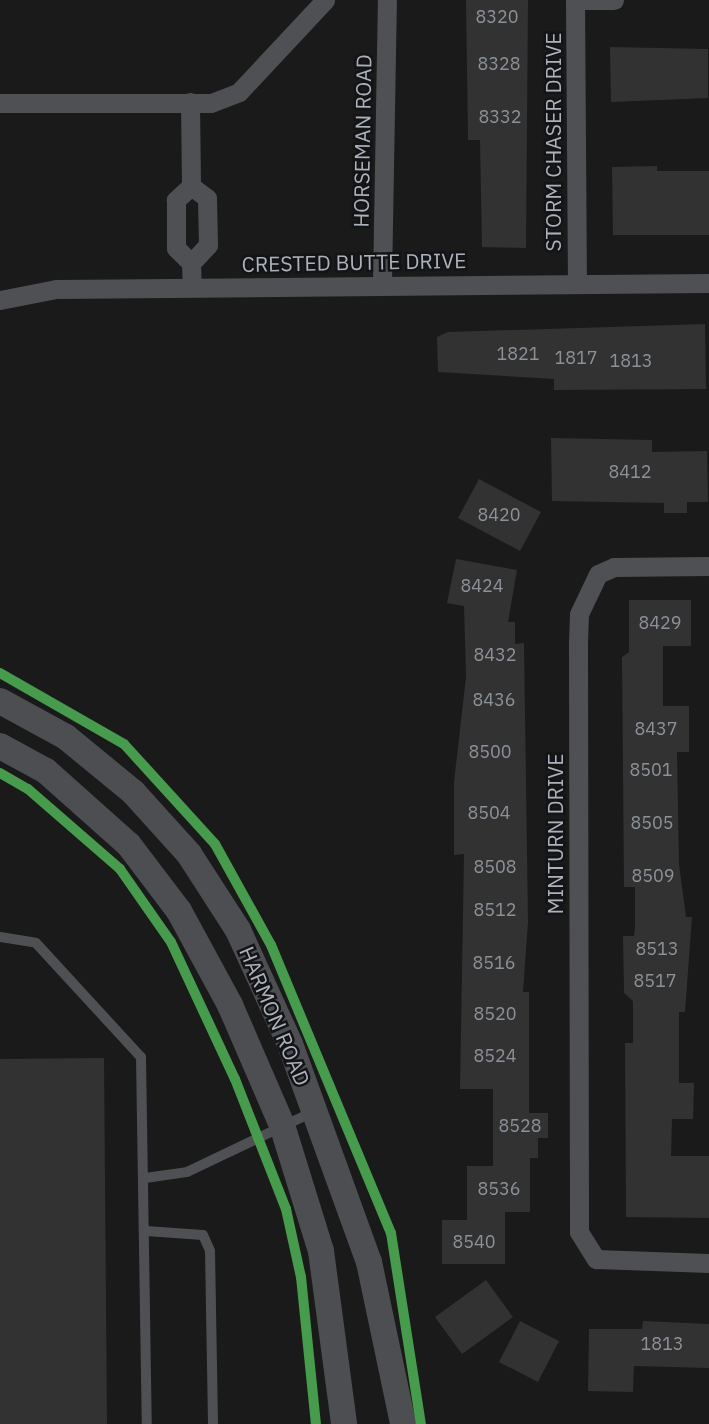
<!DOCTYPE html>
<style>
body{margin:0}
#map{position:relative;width:709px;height:1424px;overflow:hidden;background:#1a1a1a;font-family:"IBM Plex Sans",sans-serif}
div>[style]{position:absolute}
.building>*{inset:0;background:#323232}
.lane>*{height:10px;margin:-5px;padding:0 5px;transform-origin:5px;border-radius:5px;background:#4e5053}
.street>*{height:19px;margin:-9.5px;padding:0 9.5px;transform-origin:9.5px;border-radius:9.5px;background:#4e5053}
.secondary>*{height:26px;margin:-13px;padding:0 13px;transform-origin:13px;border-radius:13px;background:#4c4e51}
.cycleway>*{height:10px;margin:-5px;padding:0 5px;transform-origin:5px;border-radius:5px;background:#469c4c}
span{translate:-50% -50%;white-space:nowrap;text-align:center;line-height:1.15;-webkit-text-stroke:5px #141416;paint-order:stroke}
.number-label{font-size:18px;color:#8d9299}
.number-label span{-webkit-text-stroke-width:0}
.street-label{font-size:21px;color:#abb2bb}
</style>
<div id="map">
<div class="building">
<i style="clip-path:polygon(466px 0,528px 0,526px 248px,482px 247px,480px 140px,468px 140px)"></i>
<i style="clip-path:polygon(610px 47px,708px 49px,708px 98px,611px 102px)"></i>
<i style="clip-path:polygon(657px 166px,657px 171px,709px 171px,709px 235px,613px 235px,612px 167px)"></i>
<i style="clip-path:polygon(705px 324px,706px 389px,554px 390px,554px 379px,438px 372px,437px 337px,448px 332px)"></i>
<i style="clip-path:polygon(551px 438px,652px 440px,652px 452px,707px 451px,708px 502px,687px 502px,687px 513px,664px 513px,664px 503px,552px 501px)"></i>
<i style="clip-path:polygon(479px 479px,541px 512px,520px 551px,458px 518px)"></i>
<i style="clip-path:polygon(456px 559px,517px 570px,508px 622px,515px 622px,515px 644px,524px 643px,528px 922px,523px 992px,529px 992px,529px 1113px,548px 1113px,548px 1138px,538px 1138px,538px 1158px,530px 1158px,530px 1212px,505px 1212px,505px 1264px,442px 1264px,442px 1220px,467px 1220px,467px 1166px,493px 1166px,493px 1089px,460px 1089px,464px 854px,454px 855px,454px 782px,466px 677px,464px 606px,447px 603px)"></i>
<i style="clip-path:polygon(629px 600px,691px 600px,691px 646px,663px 646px,663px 706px,689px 706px,689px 752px,677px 752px,679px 864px,686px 917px,692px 917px,685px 1012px,679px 1012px,679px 1083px,694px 1083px,693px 1119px,672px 1119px,671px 1156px,709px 1156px,709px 1218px,626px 1217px,625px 1043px,633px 1043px,633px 1001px,624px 993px,623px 936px,634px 936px,635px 927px,635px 887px,624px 887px,622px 657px,629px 652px)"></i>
<i style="clip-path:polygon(104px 1058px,107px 1424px,0 1424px,0 1059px)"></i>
<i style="clip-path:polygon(486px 1280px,513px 1317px,462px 1354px,435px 1317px)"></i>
<i style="clip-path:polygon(520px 1321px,559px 1341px,538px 1382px,499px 1362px)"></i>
<i style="clip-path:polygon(643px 1321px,709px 1324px,709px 1368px,634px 1366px,633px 1392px,588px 1391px,589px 1329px,642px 1329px)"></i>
</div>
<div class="lane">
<i style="left:0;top:937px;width:36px;rotate:9deg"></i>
<i style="left:36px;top:943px;width:155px;rotate:47.4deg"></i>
<i style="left:141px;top:1057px;width:367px;rotate:89.1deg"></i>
<i style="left:145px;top:1178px;width:42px;rotate:-8.1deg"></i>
<i style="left:187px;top:1172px;width:140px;rotate:-25.5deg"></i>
<i style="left:146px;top:1231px;width:57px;rotate:4deg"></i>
<i style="left:203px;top:1235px;width:17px;rotate:66deg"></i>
<i style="left:210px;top:1251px;width:173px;rotate:89deg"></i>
</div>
<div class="street">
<i style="left:575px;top:0;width:284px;rotate:89.6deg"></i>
<i style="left:575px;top:0;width:39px"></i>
<i style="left:190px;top:102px;width:84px;rotate:89.3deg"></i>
<i style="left:191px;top:186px;width:21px;rotate:137deg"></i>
<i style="left:176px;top:200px;width:48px;rotate:90deg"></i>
<i style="left:176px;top:248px;width:21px;rotate:45deg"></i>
<i style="left:191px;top:263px;width:23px;rotate:88deg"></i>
<i style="left:0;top:103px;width:211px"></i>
<i style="left:211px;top:103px;width:30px;rotate:-21deg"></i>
<i style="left:239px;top:92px;width:126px;rotate:-46.9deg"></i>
<i style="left:191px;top:186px;width:20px;rotate:37deg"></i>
<i style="left:207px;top:198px;width:47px;rotate:88.8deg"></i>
<i style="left:208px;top:245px;width:25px;rotate:133deg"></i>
<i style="left:382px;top:282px;width:282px;rotate:-89deg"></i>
<i style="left:0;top:300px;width:57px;rotate:-11.1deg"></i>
<i style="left:56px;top:289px;width:653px;rotate:-0.53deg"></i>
<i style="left:709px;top:566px;width:95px;rotate:179.4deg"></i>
<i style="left:614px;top:567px;width:17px;rotate:156deg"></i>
<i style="left:598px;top:574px;width:44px;rotate:115.4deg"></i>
<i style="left:579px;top:614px;width:31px;rotate:92deg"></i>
<i style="left:578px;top:645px;width:587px;rotate:89.9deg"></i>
<i style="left:579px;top:1232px;width:32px;rotate:58deg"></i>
<i style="left:596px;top:1259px;width:113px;rotate:2deg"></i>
</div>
<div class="secondary">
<i style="left:0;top:701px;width:75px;rotate:28.6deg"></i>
<i style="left:66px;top:737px;width:87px;rotate:39.4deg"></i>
<i style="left:133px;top:792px;width:84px;rotate:47.9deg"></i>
<i style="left:189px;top:854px;width:90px;rotate:57.2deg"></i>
<i style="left:238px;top:930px;width:125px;rotate:65.5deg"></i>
<i style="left:290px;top:1044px;width:232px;rotate:70.1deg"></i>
<i style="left:369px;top:1262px;width:166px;rotate:78.1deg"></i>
<i style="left:0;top:746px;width:52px;rotate:28.5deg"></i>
<i style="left:46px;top:771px;width:111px;rotate:41.7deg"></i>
<i style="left:129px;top:845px;width:83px;rotate:52.9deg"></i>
<i style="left:179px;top:911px;width:107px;rotate:61.5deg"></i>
<i style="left:230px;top:1005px;width:131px;rotate:66.6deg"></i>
<i style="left:282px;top:1125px;width:132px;rotate:72.8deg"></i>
<i style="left:321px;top:1251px;width:175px;rotate:82.4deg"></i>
</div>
<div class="cycleway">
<i style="left:0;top:673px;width:143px;rotate:29.8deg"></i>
<i style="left:124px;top:744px;width:135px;rotate:47.7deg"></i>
<i style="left:215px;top:844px;width:115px;rotate:61deg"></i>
<i style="left:271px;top:945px;width:312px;rotate:67.4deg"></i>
<i style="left:391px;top:1233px;width:193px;rotate:81.1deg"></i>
<i style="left:0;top:773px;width:32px;rotate:30deg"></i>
<i style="left:28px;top:789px;width:122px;rotate:41deg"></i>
<i style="left:120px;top:869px;width:89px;rotate:55.1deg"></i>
<i style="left:171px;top:942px;width:151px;rotate:65deg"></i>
<i style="left:235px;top:1079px;width:140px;rotate:68.6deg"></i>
<i style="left:286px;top:1209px;width:70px;rotate:77.6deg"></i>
<i style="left:301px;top:1277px;width:148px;rotate:84.2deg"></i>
</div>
<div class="number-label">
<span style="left:497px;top:17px">8320</span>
<span style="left:499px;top:64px">8328</span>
<span style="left:500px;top:117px">8332</span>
<span style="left:518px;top:354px">1821</span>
<span style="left:576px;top:358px">1817</span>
<span style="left:631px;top:361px">1813</span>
<span style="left:630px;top:472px">8412</span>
<span style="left:499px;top:515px">8420</span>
<span style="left:482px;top:586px">8424</span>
<span style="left:660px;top:623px">8429</span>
<span style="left:495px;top:655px">8432</span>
<span style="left:494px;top:700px">8436</span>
<span style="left:656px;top:729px">8437</span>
<span style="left:490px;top:752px">8500</span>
<span style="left:651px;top:770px">8501</span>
<span style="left:489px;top:813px">8504</span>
<span style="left:652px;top:823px">8505</span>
<span style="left:495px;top:867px">8508</span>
<span style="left:653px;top:876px">8509</span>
<span style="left:495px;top:910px">8512</span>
<span style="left:657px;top:949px">8513</span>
<span style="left:494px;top:963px">8516</span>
<span style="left:655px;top:981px">8517</span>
<span style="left:495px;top:1014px">8520</span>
<span style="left:495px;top:1056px">8524</span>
<span style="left:520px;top:1126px">8528</span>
<span style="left:499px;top:1189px">8536</span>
<span style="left:474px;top:1242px">8540</span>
<span style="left:662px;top:1344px">1813</span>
</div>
<div class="street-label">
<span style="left:362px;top:141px;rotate:-89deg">HORSEMAN ROAD</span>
<span style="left:553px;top:142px;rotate:-90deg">STORM CHASER DRIVE</span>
<span style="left:354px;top:262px;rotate:-1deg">CRESTED BUTTE DRIVE</span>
<span style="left:555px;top:834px;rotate:-90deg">MINTURN DRIVE</span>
<span style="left:275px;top:1016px;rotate:67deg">HARMON ROAD</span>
</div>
</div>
